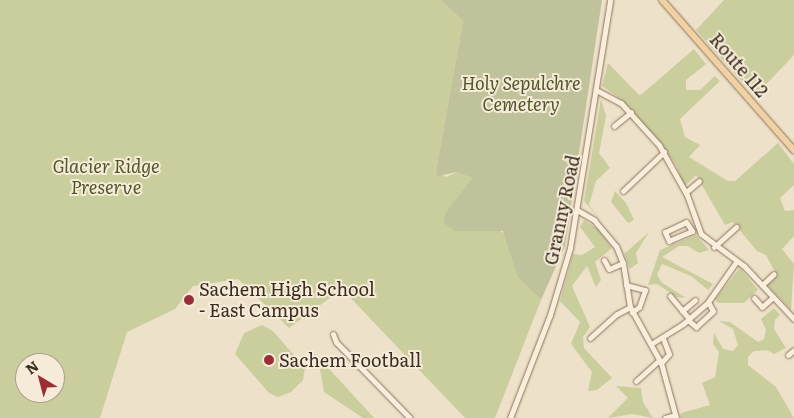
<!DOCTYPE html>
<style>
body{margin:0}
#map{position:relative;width:794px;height:418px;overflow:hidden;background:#eee1c9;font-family:Literata,serif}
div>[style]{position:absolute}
.green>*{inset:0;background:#cacd9c}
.cemetery>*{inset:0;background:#c0c29b}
.roads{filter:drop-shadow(0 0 1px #8b725d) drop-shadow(0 0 1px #8b725d)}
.minor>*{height:5px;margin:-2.5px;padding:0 2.5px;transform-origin:2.5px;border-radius:2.5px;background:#f9eedc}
.major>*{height:6px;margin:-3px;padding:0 3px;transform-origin:3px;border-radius:3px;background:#f0d2a2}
.dots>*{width:14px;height:14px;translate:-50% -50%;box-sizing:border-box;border:2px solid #f6ebd8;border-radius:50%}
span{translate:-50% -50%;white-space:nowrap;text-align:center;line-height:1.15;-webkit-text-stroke:4px #f6ebd8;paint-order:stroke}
.street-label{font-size:18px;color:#3b2c21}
.park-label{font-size:18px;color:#4f5828;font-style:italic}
.poi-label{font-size:18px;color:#3b2c21}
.left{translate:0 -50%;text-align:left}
.north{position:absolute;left:15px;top:353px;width:50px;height:50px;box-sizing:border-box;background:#f6ebd8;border:1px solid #ab9f8f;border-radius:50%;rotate:323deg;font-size:14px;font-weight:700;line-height:20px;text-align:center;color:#3b2c21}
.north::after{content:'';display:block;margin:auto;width:18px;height:22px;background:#992e36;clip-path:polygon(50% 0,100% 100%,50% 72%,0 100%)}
</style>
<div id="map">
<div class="green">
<i style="clip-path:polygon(evenodd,0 0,441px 0,463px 21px,436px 171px,446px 177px,457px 172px,473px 178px,497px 229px,508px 236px,518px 278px,541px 300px,495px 418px,465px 418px,342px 289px,289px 328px,238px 279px,193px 286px,175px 309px,127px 332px,100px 418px,0 418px,0 0,25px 363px,55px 363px,55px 393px,25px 393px,25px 363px)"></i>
<i style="clip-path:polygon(724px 0,794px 0,794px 55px,755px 96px,696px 30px)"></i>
<i style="clip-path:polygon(694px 49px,706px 64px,686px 80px,686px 90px,700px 90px,715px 76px,720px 81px,680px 119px,685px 137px,700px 145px,689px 157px,728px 181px,735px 181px,778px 143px,794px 164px,794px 185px,780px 198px,785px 211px,794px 210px,794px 236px,782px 249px,794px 264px,791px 310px,767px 285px,777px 276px,766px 255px,757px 251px,733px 222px,725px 225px,696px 175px,684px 187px,676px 165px,648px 129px,622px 100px,602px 86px,608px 63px,639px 95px,642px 94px)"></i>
<i style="clip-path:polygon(601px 99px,606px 116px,599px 153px,610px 168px,596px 181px,589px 205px,601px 220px,584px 201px)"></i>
<i style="clip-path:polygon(615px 191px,626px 203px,634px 220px,628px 223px,611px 202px)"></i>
<i style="clip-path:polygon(584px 220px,598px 229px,612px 248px,595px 262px,601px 280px,596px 287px,587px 266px,572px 286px,590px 327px,583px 337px,584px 348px,612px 378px,597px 390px,588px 391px,592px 372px,571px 344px,580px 322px,560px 301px,573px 254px,582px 255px,595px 247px,580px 227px)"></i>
<i style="clip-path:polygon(649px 232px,636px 253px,638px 263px,630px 269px,624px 254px)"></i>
<i style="clip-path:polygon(696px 235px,709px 250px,699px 253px,688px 246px,679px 246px,662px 257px,713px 284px,708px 290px,691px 276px,662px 264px,657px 274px,661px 282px,686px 298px,676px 297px,657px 284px,648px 285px,660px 250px)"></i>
<i style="clip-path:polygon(740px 268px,758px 290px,744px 303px,718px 303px,715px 299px)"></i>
<i style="clip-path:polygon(774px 308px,780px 315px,775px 320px,774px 329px,786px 348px,774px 354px,767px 350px,754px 351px,748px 357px,748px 365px,776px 387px,794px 418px,680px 418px,681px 413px,710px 405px,702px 383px,715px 377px,719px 352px,713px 344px,714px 333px,723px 349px,733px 351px,738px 345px,733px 329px,719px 321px,730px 322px,758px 342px,764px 339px,766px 330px,761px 319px)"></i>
<i style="clip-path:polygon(262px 325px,273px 331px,305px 368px,303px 380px,291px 392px,278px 397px,269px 393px,235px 354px,244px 333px)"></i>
<i style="clip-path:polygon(308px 347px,322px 361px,374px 418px,363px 418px,324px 392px,319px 364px)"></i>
<i style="clip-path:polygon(616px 386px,641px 388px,643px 402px,653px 418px,632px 414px,608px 418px,628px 398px)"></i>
</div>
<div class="cemetery">
<i style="clip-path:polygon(441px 0,602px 0,565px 246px,541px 300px,518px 278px,503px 231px,455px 231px,444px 223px,445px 214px,472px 178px,457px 172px,438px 176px,436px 171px,463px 21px)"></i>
</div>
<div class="roads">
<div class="minor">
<i style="left:598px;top:91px;width:26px;rotate:28deg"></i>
<i style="left:621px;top:103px;width:57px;rotate:47.9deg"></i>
<i style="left:659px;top:145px;width:57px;rotate:60.8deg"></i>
<i style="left:687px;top:195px;width:41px;rotate:70.3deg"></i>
<i style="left:701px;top:234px;width:54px;rotate:36.7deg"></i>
<i style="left:744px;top:266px;width:73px;rotate:46.7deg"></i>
<i style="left:614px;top:126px;width:22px;rotate:-39deg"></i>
<i style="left:623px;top:191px;width:57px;rotate:-43.6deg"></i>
<i style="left:686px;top:192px;width:17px;rotate:-40deg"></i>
<i style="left:577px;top:210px;width:20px;rotate:30deg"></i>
<i style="left:594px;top:220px;width:34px;rotate:50deg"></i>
<i style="left:616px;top:246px;width:18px;rotate:68deg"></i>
<i style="left:623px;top:263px;width:45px;rotate:81deg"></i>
<i style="left:630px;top:307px;width:64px;rotate:61deg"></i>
<i style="left:661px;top:363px;width:57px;rotate:74.7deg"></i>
<i style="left:686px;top:222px;width:11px;rotate:56deg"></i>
<i style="left:692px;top:231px;width:25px;rotate:157deg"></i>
<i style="left:669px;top:241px;width:10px;rotate:-114deg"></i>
<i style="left:665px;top:232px;width:23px;rotate:-25deg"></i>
<i style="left:714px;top:247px;width:30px;rotate:-42deg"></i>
<i style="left:604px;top:260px;width:10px;rotate:61deg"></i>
<i style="left:609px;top:269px;width:15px;rotate:-23deg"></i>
<i style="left:626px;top:285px;width:20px;rotate:15deg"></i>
<i style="left:645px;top:290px;width:18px;rotate:109deg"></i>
<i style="left:639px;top:307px;width:9px;rotate:144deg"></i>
<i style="left:762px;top:285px;width:16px;rotate:-43deg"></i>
<i style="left:670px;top:296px;width:30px;rotate:50deg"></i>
<i style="left:754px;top:298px;width:12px;rotate:48deg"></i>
<i style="left:762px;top:307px;width:15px;rotate:-42deg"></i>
<i style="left:682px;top:311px;width:17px;rotate:-40deg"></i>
<i style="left:688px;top:320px;width:11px;rotate:41deg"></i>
<i style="left:696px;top:327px;width:23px;rotate:-43deg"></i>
<i style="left:713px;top:311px;width:10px;rotate:-119deg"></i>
<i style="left:333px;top:334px;width:9px;rotate:69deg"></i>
<i style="left:336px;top:342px;width:106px;rotate:45.8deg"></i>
<i style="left:590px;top:338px;width:36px;rotate:-42deg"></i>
<i style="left:617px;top:314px;width:15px;rotate:-28deg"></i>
<i style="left:651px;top:344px;width:38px;rotate:-32deg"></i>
<i style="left:683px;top:324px;width:33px;rotate:-41deg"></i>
<i style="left:708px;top:302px;width:49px;rotate:-55deg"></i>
<i style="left:788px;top:355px;width:8px;rotate:-40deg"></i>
<i style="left:661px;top:363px;width:12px;rotate:-48deg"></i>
<i style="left:669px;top:354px;width:17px;rotate:-111deg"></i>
<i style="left:636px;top:381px;width:31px;rotate:-42deg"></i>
<i style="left:510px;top:418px;width:110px;rotate:-68.8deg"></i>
<i style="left:550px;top:315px;width:70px;rotate:-73.4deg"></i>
<i style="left:570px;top:248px;width:251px;rotate:-80.8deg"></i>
<i style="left:665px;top:418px;width:10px;rotate:-17deg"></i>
</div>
<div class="major">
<i style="left:662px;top:0;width:200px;rotate:48.7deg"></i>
</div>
</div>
<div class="dots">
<i style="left:189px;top:300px;background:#992e36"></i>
<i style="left:269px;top:360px;background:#992e36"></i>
</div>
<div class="street-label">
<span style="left:739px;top:65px;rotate:49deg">Route 112</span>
<span style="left:562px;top:210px;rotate:-78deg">Granny Road</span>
</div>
<div class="park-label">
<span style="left:521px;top:94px">Holy Sepulchre<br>Cemetery</span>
<span style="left:106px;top:177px">Glacier Ridge<br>Preserve</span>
</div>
<div class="poi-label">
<span class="left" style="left:199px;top:300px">Sachem High School<br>- East Campus</span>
<span class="left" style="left:279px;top:360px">Sachem Football</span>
</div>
<div class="north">N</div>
</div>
